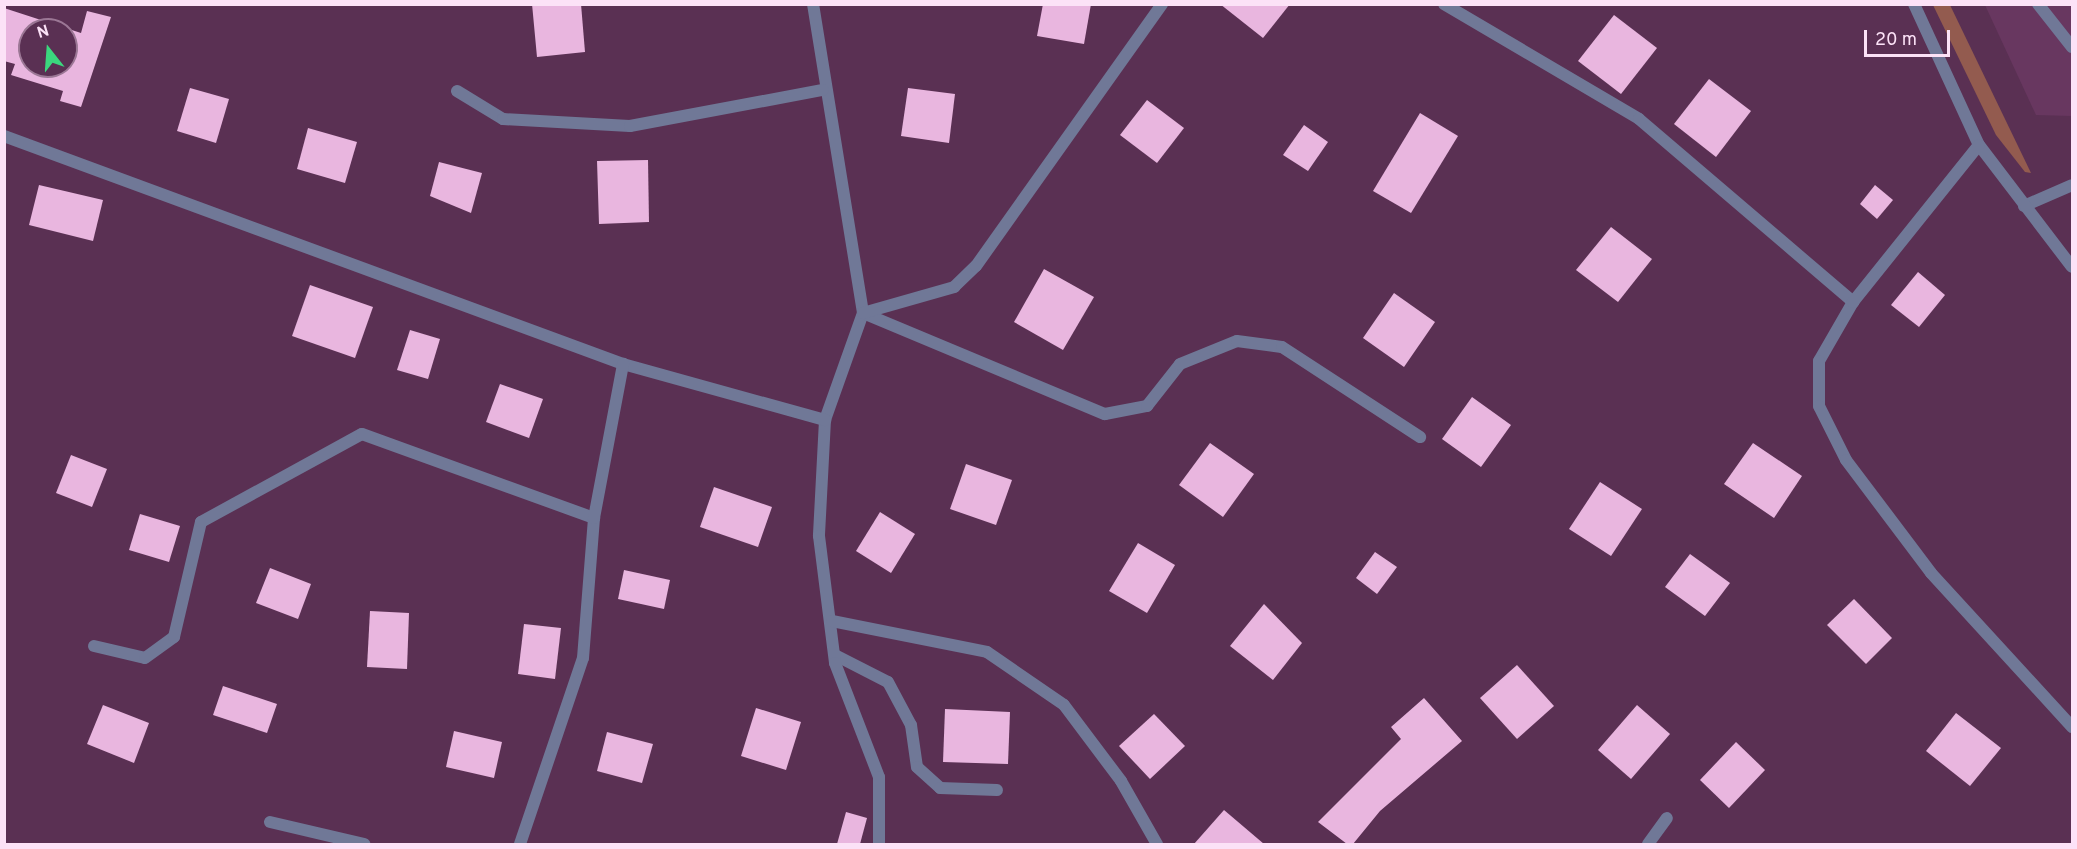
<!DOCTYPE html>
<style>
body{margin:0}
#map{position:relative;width:2077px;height:849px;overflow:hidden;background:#5a3053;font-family:Overpass,sans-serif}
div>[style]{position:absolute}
.built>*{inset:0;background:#683760}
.green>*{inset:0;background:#935b4f}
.building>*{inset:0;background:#e9b6df}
.service>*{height:12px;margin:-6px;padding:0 6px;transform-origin:6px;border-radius:6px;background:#707897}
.minor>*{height:12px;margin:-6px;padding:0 6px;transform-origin:6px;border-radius:6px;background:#707897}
span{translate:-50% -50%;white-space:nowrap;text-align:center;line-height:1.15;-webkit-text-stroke:6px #5a3053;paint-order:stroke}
.frame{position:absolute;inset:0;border:6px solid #fce2f7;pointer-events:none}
.north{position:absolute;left:18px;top:18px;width:60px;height:60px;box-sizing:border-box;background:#5a3053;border:2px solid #9b7795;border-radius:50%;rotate:343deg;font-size:16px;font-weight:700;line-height:24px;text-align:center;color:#fce2f7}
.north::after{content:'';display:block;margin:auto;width:21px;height:27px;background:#3bd77e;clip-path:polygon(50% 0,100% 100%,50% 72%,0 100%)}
.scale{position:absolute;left:1864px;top:30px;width:86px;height:27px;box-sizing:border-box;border:3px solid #fce2f7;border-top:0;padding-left:8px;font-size:18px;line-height:21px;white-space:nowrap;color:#fce2f7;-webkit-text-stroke:4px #5a3053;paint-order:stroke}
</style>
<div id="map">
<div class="built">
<i style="clip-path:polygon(1985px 5px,2072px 5px,2072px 116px,2036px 115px)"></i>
</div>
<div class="green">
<i style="clip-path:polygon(1933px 5px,1950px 5px,2031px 173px,2025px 172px,1996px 135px)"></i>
</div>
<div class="building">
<i style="clip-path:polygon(532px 4px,581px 4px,585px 52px,537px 57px)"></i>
<i style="clip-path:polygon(1043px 4px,1091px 4px,1084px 44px,1037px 36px)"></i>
<i style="clip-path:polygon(1220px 4px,1290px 4px,1263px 38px)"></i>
<i style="clip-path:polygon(evenodd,4px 8px,81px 33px,87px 11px,111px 17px,81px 107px,60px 101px,63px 91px,11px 75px,15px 64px,4px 61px,4px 8px,30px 30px,66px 30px,66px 66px,30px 66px,30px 30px)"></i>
<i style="clip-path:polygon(1614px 15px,1657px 48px,1621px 94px,1578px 61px)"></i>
<i style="clip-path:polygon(1709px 79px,1751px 111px,1716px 157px,1674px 124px)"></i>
<i style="clip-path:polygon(190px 88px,229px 99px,216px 143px,177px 131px)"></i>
<i style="clip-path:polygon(908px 88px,955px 94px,949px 143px,901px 136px)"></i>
<i style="clip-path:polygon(1147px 100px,1184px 128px,1157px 163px,1120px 135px)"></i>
<i style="clip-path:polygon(1420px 113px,1458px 136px,1411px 213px,1373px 191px)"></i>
<i style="clip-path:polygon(1304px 125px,1328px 142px,1308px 171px,1283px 155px)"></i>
<i style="clip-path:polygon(308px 128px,357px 142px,345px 183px,297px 169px)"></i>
<i style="clip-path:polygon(648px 160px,649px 222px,599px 224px,597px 161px)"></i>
<i style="clip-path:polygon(439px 162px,482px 173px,471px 213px,430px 196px)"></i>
<i style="clip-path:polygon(39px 185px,103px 200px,93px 241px,29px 225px)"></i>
<i style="clip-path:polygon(1875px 185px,1893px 200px,1877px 219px,1860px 204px)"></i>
<i style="clip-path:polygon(1611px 227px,1652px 259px,1618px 302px,1576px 270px)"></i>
<i style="clip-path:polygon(1044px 269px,1094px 297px,1063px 350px,1014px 322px)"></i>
<i style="clip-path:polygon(1918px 272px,1945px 295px,1919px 327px,1891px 305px)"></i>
<i style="clip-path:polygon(310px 285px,373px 307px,355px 358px,292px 336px)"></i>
<i style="clip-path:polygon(1394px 293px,1435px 322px,1404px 367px,1363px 338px)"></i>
<i style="clip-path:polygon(410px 330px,440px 339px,428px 379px,397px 370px)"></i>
<i style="clip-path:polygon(500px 384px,543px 399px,529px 438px,486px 422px)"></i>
<i style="clip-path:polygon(1472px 397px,1511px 425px,1481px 467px,1442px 439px)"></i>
<i style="clip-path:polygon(1210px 443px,1254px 474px,1223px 517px,1179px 485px)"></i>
<i style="clip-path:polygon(1753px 443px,1802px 476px,1774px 518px,1724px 484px)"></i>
<i style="clip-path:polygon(71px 455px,107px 469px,92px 507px,56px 493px)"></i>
<i style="clip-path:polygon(966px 464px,1012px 480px,996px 525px,950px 509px)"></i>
<i style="clip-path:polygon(1600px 482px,1642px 509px,1611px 556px,1569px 529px)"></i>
<i style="clip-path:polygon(714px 487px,772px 507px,758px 547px,700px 527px)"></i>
<i style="clip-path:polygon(880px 512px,915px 534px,891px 573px,856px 551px)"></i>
<i style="clip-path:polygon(140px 514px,180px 526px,169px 562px,129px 550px)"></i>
<i style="clip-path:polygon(1138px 543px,1175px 565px,1147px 613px,1109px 591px)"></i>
<i style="clip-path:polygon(1375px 552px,1397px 567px,1377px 594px,1356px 578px)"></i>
<i style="clip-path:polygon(1690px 554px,1730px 583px,1705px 616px,1665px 587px)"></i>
<i style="clip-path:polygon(270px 568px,311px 584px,298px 619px,256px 603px)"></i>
<i style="clip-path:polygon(624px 570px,670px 580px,664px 609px,618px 599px)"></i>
<i style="clip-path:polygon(1854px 599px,1892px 638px,1866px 664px,1827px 625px)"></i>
<i style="clip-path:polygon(1264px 604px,1302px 643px,1273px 680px,1230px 646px)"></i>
<i style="clip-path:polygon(370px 611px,409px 613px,407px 669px,367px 667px)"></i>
<i style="clip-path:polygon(524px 624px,561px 628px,555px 679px,518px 674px)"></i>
<i style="clip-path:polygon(1517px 665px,1554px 706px,1517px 739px,1480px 698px)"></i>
<i style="clip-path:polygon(223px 686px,277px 704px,267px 733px,213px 715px)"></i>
<i style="clip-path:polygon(1424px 698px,1462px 741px,1380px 811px,1353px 844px,1347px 844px,1318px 822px,1401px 739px,1391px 727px)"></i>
<i style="clip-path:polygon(103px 705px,149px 723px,134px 763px,87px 744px)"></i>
<i style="clip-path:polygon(1637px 705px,1670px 734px,1631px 779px,1598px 750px)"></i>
<i style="clip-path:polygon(756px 708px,801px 722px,786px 770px,741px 756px)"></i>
<i style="clip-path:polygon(945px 709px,1010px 712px,1008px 764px,943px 762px)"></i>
<i style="clip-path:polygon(1956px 713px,2001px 748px,1970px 786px,1926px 751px)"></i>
<i style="clip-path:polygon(1154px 714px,1185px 746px,1150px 779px,1119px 746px)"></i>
<i style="clip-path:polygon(454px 731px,502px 742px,494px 778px,446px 767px)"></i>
<i style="clip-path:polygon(607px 732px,653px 744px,642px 783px,597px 771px)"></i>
<i style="clip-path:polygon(1736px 742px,1765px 770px,1729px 808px,1700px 780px)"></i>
<i style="clip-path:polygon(1224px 810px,1264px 844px,1194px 844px)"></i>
<i style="clip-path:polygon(846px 812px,867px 818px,860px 844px,837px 844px)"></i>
</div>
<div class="service">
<i style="left:2038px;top:4px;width:55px;rotate:51.7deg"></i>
<i style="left:2024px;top:206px;width:52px;rotate:-23.6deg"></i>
<i style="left:835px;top:655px;width:59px;rotate:27deg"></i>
<i style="left:888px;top:682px;width:49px;rotate:61.9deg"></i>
<i style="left:911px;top:725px;width:42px;rotate:81.9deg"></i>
<i style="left:917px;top:767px;width:31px;rotate:42deg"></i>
<i style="left:940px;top:788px;width:57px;rotate:2deg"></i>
<i style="left:270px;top:822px;width:97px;rotate:13.2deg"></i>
</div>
<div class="minor">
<i style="left:813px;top:4px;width:313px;rotate:80.8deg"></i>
<i style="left:863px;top:313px;width:114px;rotate:109.6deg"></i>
<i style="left:825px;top:420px;width:116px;rotate:93deg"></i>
<i style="left:819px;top:536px;width:128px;rotate:82.8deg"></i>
<i style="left:835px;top:663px;width:122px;rotate:68.9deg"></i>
<i style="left:879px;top:777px;width:67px;rotate:90deg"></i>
<i style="left:1444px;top:4px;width:226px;rotate:30.5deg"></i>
<i style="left:1639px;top:119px;width:282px;rotate:40.5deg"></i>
<i style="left:1853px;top:302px;width:68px;rotate:120deg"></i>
<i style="left:1819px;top:361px;width:45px;rotate:90deg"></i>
<i style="left:1819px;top:406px;width:60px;rotate:63.4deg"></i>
<i style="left:1846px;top:460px;width:141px;rotate:53deg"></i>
<i style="left:1931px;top:573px;width:209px;rotate:47.5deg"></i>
<i style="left:1914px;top:4px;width:155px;rotate:65.3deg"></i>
<i style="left:1979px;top:145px;width:153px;rotate:52.7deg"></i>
<i style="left:457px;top:91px;width:54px;rotate:31.3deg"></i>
<i style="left:503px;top:119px;width:127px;rotate:3.2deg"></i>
<i style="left:630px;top:126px;width:196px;rotate:-10.6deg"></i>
<i style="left:4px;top:136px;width:660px;rotate:20.22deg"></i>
<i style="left:623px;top:364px;width:210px;rotate:15.5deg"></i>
<i style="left:1853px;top:302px;width:201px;rotate:-51.3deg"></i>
<i style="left:863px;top:313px;width:262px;rotate:22.7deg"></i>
<i style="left:1105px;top:414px;width:43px;rotate:-10.8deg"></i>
<i style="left:1147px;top:406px;width:53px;rotate:-51.8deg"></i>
<i style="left:1180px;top:364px;width:61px;rotate:-22deg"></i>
<i style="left:1237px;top:341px;width:45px;rotate:7.6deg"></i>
<i style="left:1282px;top:347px;width:165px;rotate:33.1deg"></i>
<i style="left:863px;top:313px;width:95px;rotate:-15.9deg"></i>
<i style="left:954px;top:287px;width:30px;rotate:-44deg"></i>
<i style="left:976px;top:266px;width:321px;rotate:-54.6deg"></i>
<i style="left:832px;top:621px;width:158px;rotate:11.3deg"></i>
<i style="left:987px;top:652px;width:93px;rotate:34.5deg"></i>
<i style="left:1064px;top:705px;width:95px;rotate:53.1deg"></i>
<i style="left:1121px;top:781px;width:73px;rotate:60.3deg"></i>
<i style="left:94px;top:646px;width:52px;rotate:13.2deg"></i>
<i style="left:145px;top:658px;width:36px;rotate:-36deg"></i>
<i style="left:174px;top:637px;width:118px;rotate:-76.8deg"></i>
<i style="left:201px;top:522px;width:183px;rotate:-28.7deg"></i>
<i style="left:362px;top:434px;width:247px;rotate:19.9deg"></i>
<i style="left:520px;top:844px;width:196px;rotate:-71.3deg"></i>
<i style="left:583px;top:658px;width:140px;rotate:-85.5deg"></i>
<i style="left:594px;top:518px;width:157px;rotate:-79.3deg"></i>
<i style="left:1648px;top:844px;width:32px;rotate:-54deg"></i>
</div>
<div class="frame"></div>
<div class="north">N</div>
<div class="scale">20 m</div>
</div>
